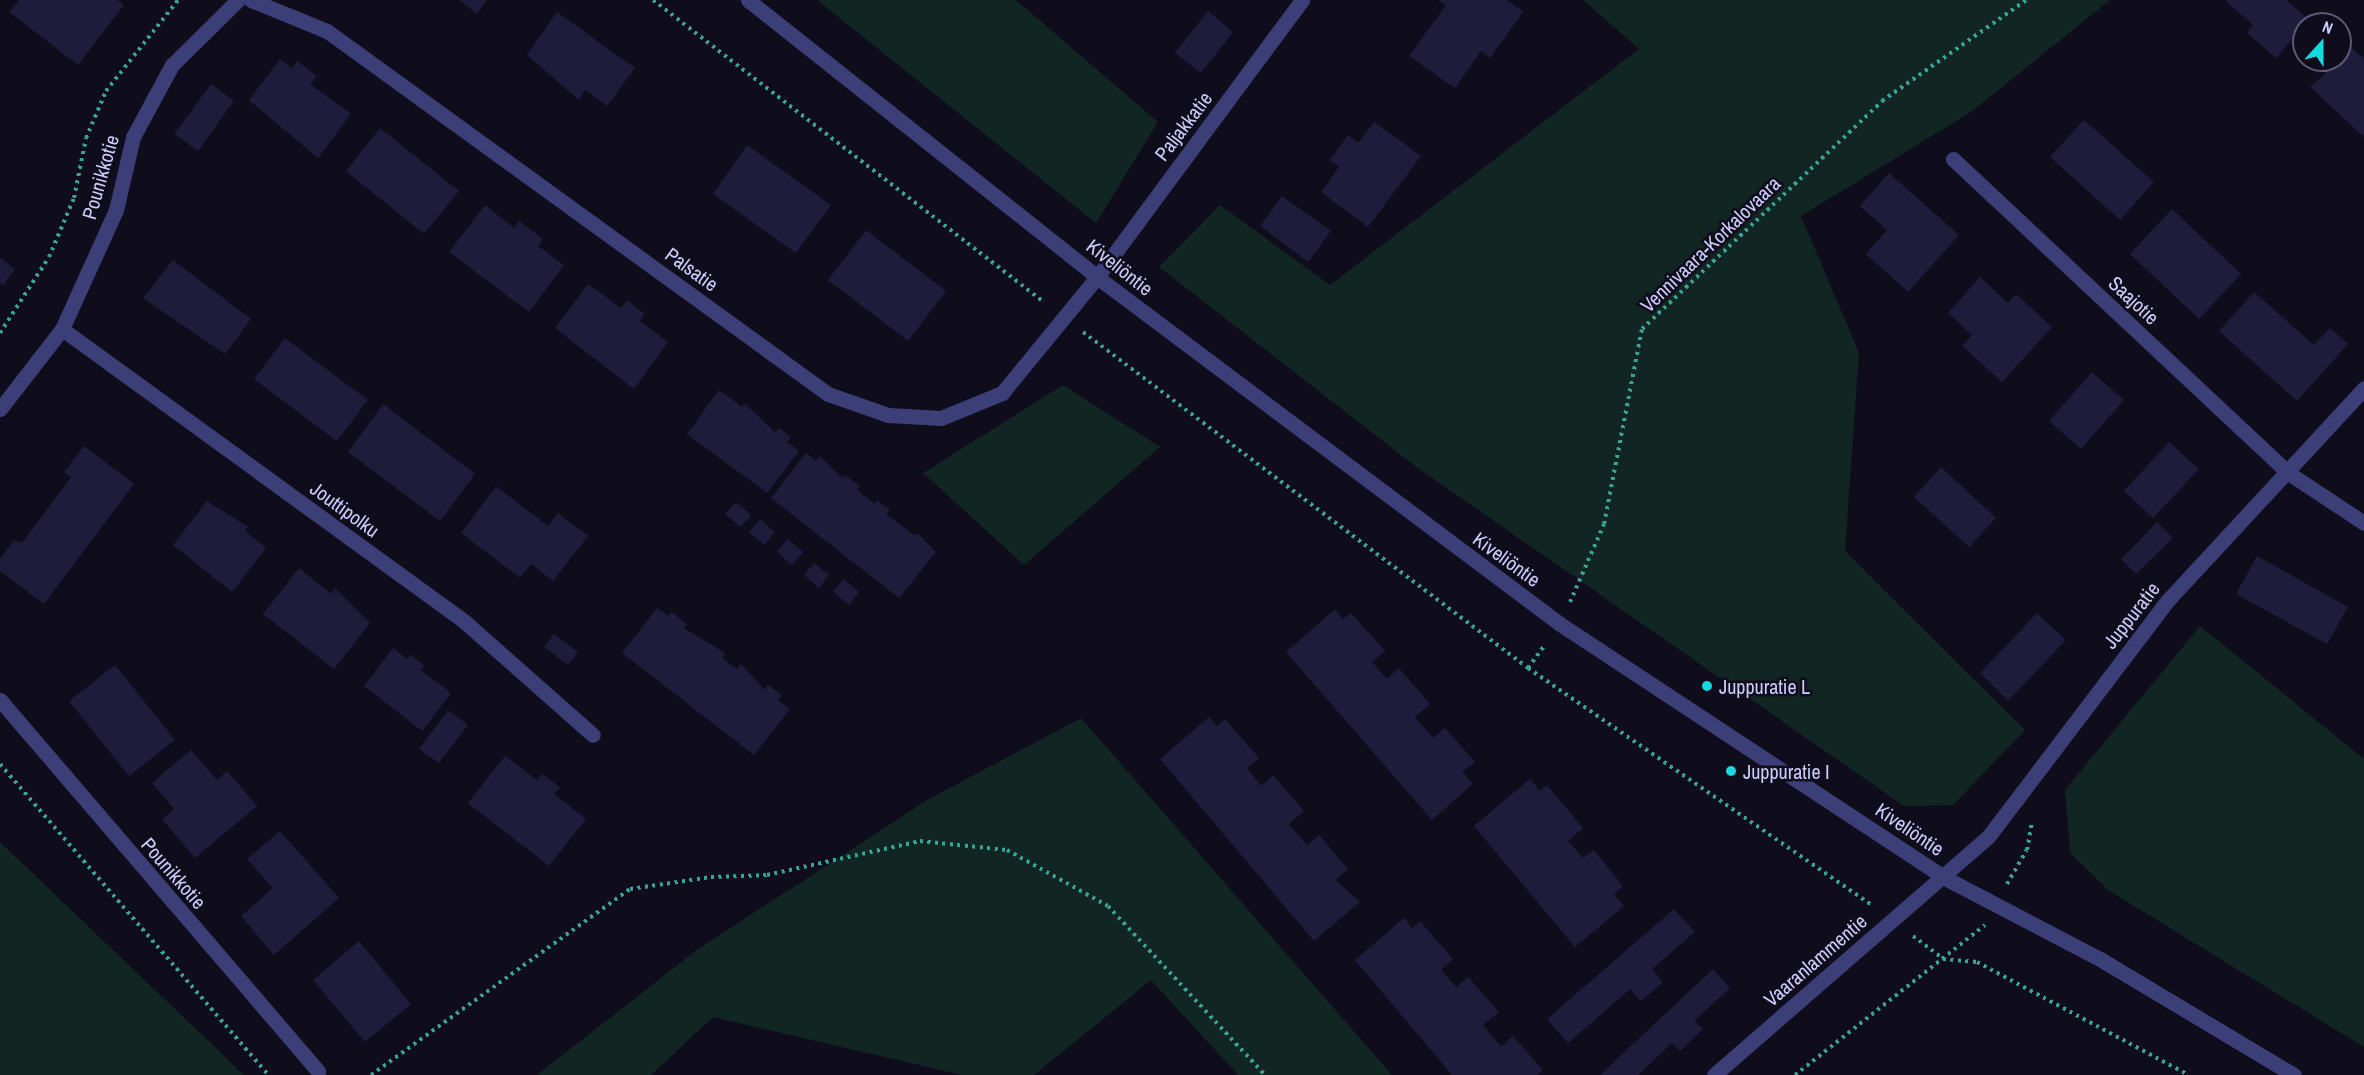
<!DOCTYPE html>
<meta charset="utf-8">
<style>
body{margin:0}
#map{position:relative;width:2364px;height:1075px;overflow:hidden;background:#0f0d1c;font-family:"Archivo Narrow",sans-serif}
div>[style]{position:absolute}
.green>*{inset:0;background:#112523}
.building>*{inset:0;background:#1f1b3b}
.path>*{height:4px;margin-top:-2px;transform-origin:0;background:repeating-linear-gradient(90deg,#37a496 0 3px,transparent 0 7.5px)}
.minor>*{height:15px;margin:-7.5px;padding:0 7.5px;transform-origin:7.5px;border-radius:7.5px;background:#3c3e77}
.dots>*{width:16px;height:16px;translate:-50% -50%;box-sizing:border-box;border:3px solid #0f0d1c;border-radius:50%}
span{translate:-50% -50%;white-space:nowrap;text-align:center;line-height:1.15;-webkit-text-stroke:5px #0f0d1c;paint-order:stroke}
.street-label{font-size:20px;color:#ceccfb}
.poi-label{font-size:20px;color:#ceccfb}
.left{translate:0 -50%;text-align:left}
.north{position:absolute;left:2292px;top:12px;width:60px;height:60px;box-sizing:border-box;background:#0f0d1c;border:2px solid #5b5975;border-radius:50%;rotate:21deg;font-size:16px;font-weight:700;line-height:24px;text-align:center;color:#ceccfb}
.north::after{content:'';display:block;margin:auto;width:21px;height:27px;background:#14d9df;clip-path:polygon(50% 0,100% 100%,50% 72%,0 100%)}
</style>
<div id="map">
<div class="green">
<i style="clip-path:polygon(817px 0,1016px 0,1158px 122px,1096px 223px)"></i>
<i style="clip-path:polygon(1583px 0,2110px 0,1971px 112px,1801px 216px,1859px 353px,1845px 551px,2025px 730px,1953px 805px,1904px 806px,1415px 466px,1159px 267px,1220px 205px,1330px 285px,1639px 49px)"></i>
<i style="clip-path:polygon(1063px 385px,1160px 447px,1024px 565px,923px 473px)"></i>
<i style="clip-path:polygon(2200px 626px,2364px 759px,2364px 1047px,2108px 890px,2070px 853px,2065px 790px)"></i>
<i style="clip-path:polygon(1081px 718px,1392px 1075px,1238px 1075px,1151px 980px,1034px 1075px,962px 1075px,713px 1017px,651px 1075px,537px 1075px,698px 949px,929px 799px)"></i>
<i style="clip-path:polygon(0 842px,244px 1075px,0 1075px)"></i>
</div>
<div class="building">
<i style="clip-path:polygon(19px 0,117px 0,124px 5px,78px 65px,9px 12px)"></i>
<i style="clip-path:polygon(459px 0,487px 0,477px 14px)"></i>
<i style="clip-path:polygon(1438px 0,1507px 0,1523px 12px,1490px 58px,1481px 51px,1455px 88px,1409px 56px,1446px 5px)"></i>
<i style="clip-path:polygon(2225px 0,2286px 0,2309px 20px,2276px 58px,2247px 33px,2253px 25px)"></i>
<i style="clip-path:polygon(1208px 11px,1233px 32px,1201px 73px,1175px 53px)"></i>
<i style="clip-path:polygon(557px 12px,635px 68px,607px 106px,585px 90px,579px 100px,527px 55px)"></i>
<i style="clip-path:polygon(2349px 45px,2364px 59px,2364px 137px,2310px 87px,2340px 60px)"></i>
<i style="clip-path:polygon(280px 59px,292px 68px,297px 61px,317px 76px,310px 84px,351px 114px,318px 158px,249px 100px)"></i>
<i style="clip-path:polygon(211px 84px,234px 101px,198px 151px,174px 134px)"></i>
<i style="clip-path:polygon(2084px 120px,2154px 182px,2120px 220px,2050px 157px)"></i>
<i style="clip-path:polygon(1374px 122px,1421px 156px,1368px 227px,1321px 192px,1339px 167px,1330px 160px,1348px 135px,1358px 143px)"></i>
<i style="clip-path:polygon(380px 128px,459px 191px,424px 234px,346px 171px)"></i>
<i style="clip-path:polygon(747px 145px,831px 205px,796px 253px,713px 194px)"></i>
<i style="clip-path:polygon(1889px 173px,1959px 235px,1908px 292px,1866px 254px,1887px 230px,1860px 206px)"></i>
<i style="clip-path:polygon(1282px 196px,1331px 231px,1308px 262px,1260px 226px)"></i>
<i style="clip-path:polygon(485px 205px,514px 228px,519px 221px,543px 239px,538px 246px,564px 265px,529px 312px,449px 252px)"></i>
<i style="clip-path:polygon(2172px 209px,2241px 274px,2199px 319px,2130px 254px)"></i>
<i style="clip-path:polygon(866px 230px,946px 291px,908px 341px,828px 280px)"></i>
<i style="clip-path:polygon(0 258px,15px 269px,3px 285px,0 283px)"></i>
<i style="clip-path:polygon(173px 260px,251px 319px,225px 354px,143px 298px)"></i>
<i style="clip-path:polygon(1980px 277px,2008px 303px,2016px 294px,2052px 327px,2002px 382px,1962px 346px,1972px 335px,1948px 313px)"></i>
<i style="clip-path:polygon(588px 284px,621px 308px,627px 300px,645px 314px,640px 321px,668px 342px,634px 389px,555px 328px)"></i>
<i style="clip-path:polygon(2254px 292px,2314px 345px,2330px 328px,2348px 344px,2297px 401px,2219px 331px)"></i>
<i style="clip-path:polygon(285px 338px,368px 400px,337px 441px,254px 379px)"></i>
<i style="clip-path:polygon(2092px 372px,2124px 400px,2081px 449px,2049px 421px)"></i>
<i style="clip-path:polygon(719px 390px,742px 407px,744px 403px,775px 432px,779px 428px,791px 437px,787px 442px,799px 451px,767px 493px,687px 434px)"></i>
<i style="clip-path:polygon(383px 404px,475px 474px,440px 521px,348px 452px)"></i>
<i style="clip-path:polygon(2169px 442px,2199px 469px,2153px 518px,2124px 491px)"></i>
<i style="clip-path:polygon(84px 446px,134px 484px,44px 604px,0 571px,0 559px,14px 540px,22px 543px,71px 477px,64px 472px)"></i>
<i style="clip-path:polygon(806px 453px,816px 461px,820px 456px,842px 478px,845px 475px,860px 486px,857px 490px,875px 504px,877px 500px,890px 510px,886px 514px,915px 536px,918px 533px,936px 552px,899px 598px,771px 498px)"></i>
<i style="clip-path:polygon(1941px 467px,1996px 518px,1969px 547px,1914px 497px)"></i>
<i style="clip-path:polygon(496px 486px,548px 526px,558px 513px,588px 536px,553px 581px,531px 564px,520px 578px,461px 533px)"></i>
<i style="clip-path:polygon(207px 501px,248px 527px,245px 531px,266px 548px,232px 592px,173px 545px)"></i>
<i style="clip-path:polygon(736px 502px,751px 515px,741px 527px,725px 514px)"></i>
<i style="clip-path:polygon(760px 519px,775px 532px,764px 545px,749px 532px)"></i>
<i style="clip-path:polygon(2157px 522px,2173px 538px,2136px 574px,2121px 559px)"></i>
<i style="clip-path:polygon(788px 539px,803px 552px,792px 565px,777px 552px)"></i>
<i style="clip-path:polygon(2257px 556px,2348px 607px,2327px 644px,2236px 594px)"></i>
<i style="clip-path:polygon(814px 563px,829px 575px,819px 588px,804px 575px)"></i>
<i style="clip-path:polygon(299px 568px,331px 594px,335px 588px,370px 623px,334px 669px,263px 614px)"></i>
<i style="clip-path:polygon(844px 579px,859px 592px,849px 605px,833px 592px)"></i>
<i style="clip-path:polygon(657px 608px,668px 616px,671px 612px,687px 624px,684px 628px,725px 653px,722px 658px,737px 669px,741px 664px,765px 690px,768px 685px,782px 695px,778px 700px,790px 709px,754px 755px,622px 653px)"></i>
<i style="clip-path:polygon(1335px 609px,1343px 619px,1351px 613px,1385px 651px,1372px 662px,1387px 679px,1399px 668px,1430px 704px,1415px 717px,1433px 738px,1445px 728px,1475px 762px,1462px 772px,1473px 784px,1432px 820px,1286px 652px)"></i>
<i style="clip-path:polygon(2037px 613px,2066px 640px,2008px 701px,1980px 673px)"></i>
<i style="clip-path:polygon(554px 634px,578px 652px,568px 665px,544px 647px)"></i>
<i style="clip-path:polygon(393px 648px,407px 659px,411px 655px,424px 665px,421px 670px,451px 693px,422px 731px,364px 686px)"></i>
<i style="clip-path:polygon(115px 665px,175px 740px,129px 776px,69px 701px)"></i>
<i style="clip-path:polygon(448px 710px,468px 725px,439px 763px,419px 749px)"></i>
<i style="clip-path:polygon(1209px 717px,1217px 726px,1225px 719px,1259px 758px,1247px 768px,1261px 786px,1273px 775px,1304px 811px,1289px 824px,1307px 845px,1319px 835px,1348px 869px,1336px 880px,1360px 902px,1314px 941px,1160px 759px)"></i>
<i style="clip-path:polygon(191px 750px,217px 780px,227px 771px,257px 806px,195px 858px,162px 819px,174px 809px,152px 783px)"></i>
<i style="clip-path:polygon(505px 756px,537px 780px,542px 774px,560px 787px,554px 794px,586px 819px,549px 866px,468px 803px)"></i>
<i style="clip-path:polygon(1530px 779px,1540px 791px,1547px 785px,1583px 828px,1568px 841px,1583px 858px,1594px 850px,1623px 886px,1614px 894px,1624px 906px,1575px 947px,1474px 826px)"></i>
<i style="clip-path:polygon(280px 831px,339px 898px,274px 955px,241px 916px,273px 888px,247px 859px)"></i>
<i style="clip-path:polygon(1674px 909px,1695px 932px,1652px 969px,1663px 982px,1641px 1001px,1630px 989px,1568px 1043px,1547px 1019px)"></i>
<i style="clip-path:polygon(1404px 918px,1412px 928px,1420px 921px,1453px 959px,1441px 970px,1456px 987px,1468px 977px,1499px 1012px,1483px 1025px,1501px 1047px,1513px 1036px,1543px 1070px,1537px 1075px,1452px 1075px,1355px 960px)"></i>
<i style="clip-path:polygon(359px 941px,411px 1004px,365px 1042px,313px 980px)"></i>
<i style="clip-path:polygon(1713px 969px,1730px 988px,1694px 1021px,1703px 1029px,1680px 1051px,1672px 1043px,1638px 1075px,1600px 1075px)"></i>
</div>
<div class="path">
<i style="left:653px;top:0;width:494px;rotate:37.7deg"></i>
<i style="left:1083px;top:332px;width:558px;rotate:37.05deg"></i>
<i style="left:1528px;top:668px;width:419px;rotate:34.6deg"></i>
<i style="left:0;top:333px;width:90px;rotate:-57.2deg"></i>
<i style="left:49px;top:257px;width:64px;rotate:-67deg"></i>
<i style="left:74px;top:198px;width:61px;rotate:-78.7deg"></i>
<i style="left:86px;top:138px;width:51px;rotate:-66.9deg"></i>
<i style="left:106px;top:91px;width:116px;rotate:-51.6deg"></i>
<i style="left:1570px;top:602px;width:85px;rotate:-66.4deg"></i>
<i style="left:1604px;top:524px;width:199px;rotate:-79deg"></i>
<i style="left:1642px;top:329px;width:331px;rotate:-43.5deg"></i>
<i style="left:1882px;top:101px;width:176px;rotate:-35deg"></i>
<i style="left:1528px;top:668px;width:29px;rotate:-54deg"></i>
<i style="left:0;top:764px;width:411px;rotate:49.2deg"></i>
<i style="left:2007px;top:884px;width:39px;rotate:-60deg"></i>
<i style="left:2027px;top:850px;width:27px;rotate:-80deg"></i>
<i style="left:1913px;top:936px;width:38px;rotate:37deg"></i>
<i style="left:1943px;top:959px;width:34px;rotate:5deg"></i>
<i style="left:1977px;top:962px;width:240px;rotate:28.1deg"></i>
<i style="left:371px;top:1075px;width:319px;rotate:-35.7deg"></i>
<i style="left:630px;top:889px;width:82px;rotate:-8.4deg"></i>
<i style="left:711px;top:877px;width:56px;rotate:-2deg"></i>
<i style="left:767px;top:875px;width:157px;rotate:-12.5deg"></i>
<i style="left:920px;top:841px;width:87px;rotate:5.9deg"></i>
<i style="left:1007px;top:850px;width:115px;rotate:29deg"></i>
<i style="left:1108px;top:906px;width:231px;rotate:47.1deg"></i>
<i style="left:1795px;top:1075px;width:242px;rotate:-38.3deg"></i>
</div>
<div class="minor">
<i style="left:251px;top:0;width:82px;rotate:22.2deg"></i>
<i style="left:327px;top:31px;width:619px;rotate:35.93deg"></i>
<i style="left:828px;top:394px;width:64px;rotate:19.3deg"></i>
<i style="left:888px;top:415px;width:53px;rotate:3.2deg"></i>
<i style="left:941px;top:418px;width:66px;rotate:-22.3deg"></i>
<i style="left:1002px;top:393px;width:150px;rotate:-50.7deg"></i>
<i style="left:1097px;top:277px;width:345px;rotate:-53.5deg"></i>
<i style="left:748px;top:0;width:446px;rotate:38.4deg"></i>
<i style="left:1097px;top:277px;width:579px;rotate:36.85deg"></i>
<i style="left:1560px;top:624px;width:461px;rotate:33.4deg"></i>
<i style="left:1945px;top:878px;width:175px;rotate:27.6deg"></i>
<i style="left:2100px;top:959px;width:226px;rotate:30.9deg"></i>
<i style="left:1953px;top:159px;width:458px;rotate:43.1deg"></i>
<i style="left:2287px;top:472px;width:92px;rotate:33.5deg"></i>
<i style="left:62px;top:329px;width:500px;rotate:36deg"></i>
<i style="left:466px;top:623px;width:169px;rotate:41.4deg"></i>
<i style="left:0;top:409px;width:101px;rotate:-52.2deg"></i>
<i style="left:62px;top:329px;width:131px;rotate:-65.6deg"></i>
<i style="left:116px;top:210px;width:75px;rotate:-76.9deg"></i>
<i style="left:133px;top:137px;width:82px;rotate:-61.6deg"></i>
<i style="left:172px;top:65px;width:93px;rotate:-44.6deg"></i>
<i style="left:0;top:700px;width:489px;rotate:49.4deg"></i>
<i style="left:1714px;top:1075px;width:363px;rotate:-41deg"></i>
<i style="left:1988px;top:837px;width:298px;rotate:-52.8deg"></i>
<i style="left:2168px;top:600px;width:289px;rotate:-47.2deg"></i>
</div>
<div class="dots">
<i style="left:1707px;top:686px;background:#14d9df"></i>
<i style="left:1731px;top:771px;background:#14d9df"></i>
</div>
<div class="street-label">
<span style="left:1183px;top:126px;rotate:-53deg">Paljakkatie</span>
<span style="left:100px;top:177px;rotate:-74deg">Pounikkotie</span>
<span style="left:1710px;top:244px;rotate:-44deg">Vennivaara-Korkalovaara</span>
<span style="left:1120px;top:267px;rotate:38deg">Kiveliöntie</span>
<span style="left:692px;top:269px;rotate:36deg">Palsatie</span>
<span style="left:2134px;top:300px;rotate:43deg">Saajotie</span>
<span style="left:345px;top:509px;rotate:36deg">Jouttipolku</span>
<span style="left:1507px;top:559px;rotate:36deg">Kiveliöntie</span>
<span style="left:2131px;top:615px;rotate:-52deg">Juppuratie</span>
<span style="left:1910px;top:829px;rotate:34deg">Kiveliöntie</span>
<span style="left:174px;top:873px;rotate:49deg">Pounikkotie</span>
<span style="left:1815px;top:960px;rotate:-41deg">Vaaranlammentie</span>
</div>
<div class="poi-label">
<span class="left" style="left:1719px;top:686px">Juppuratie L</span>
<span class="left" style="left:1743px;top:771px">Juppuratie I</span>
</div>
<div class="north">N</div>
</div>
